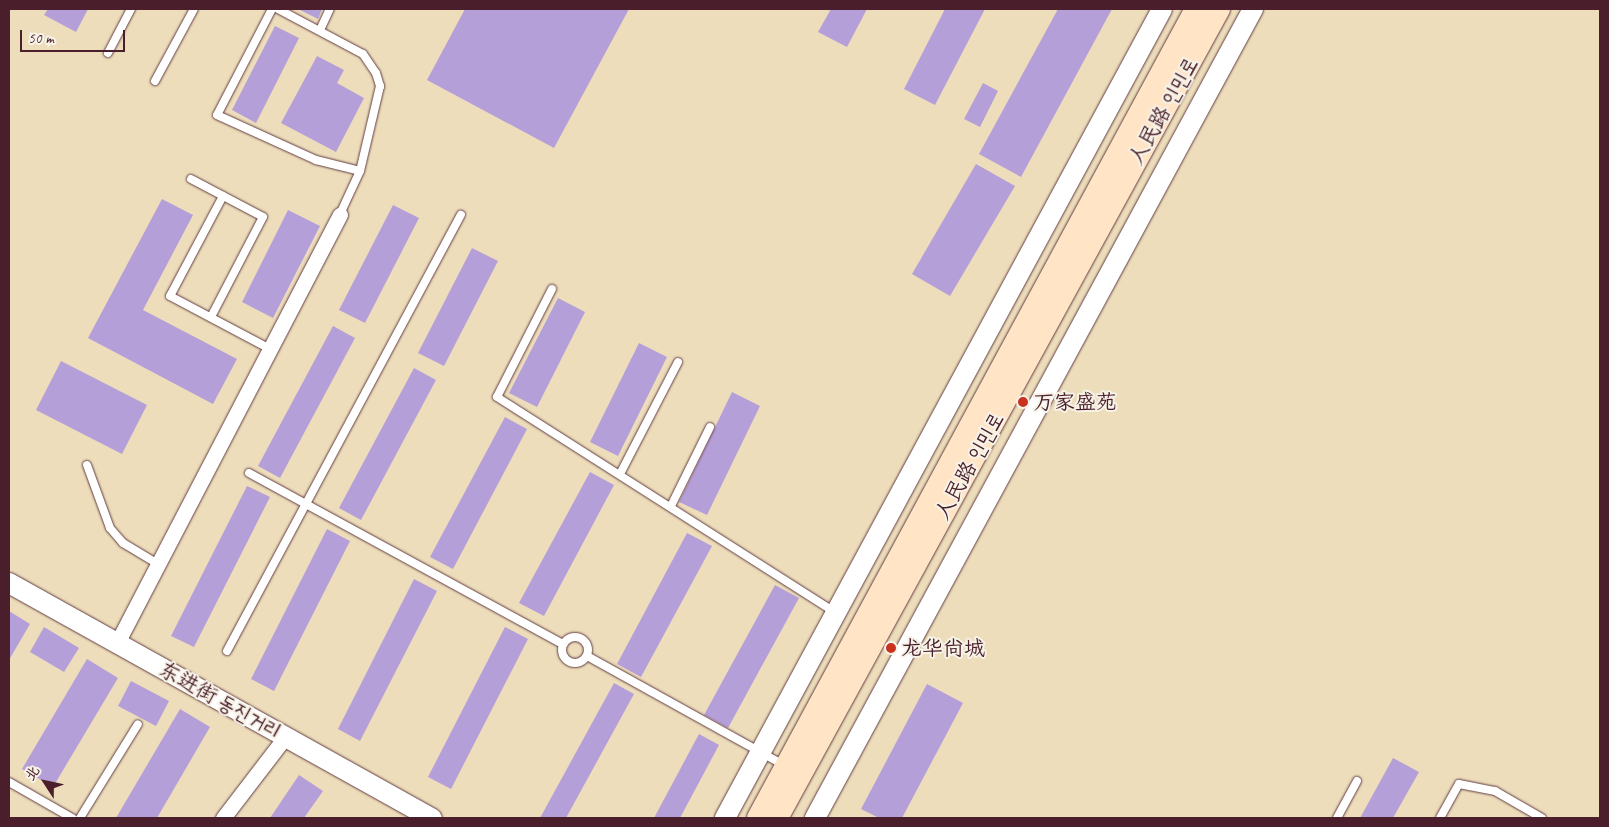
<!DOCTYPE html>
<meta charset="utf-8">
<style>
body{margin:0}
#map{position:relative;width:1609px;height:827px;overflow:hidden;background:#edddbb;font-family:Caveat,"LXGW WenKai TC","Poor Story",sans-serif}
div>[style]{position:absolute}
.building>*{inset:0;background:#b59fd9}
.roads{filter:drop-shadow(0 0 1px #623c41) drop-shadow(0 0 1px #623c41)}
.service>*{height:8px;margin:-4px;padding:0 4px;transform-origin:4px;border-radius:4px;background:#fff}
.service>.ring{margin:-4px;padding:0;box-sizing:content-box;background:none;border:8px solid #fff;border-radius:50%}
.minor>*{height:15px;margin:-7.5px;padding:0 7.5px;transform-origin:7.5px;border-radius:7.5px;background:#fff}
.tertiary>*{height:20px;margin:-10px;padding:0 10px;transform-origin:10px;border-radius:10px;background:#fff}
.secondary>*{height:22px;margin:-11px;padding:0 11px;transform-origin:11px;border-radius:11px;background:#ffe4c6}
.dots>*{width:14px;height:14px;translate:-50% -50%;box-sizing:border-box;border:2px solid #f7f3e8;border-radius:50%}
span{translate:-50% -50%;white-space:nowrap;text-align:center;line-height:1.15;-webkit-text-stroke:4px #f7f3e8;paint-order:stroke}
.street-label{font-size:21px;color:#4a1f2b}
.poi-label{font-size:21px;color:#4a1f2b}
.left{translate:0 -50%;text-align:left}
.frame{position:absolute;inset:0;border:10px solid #4a1f2b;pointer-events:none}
.north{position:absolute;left:20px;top:757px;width:50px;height:50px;-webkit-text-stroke:4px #f7f3e8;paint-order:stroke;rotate:305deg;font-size:14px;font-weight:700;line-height:20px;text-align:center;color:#4a1f2b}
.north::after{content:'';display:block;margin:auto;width:18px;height:22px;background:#4a1f2b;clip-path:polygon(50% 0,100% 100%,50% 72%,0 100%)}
.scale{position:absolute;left:20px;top:30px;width:105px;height:22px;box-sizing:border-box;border:2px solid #4a1f2b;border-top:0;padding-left:6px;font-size:15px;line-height:18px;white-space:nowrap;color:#4a1f2b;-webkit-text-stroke:4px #f7f3e8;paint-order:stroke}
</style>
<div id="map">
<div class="building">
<i style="clip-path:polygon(48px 9px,88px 9px,76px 32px,44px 15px)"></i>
<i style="clip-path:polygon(298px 9px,322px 9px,318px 19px)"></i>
<i style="clip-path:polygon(465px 9px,629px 9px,554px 148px,427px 80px)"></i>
<i style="clip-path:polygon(831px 9px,867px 9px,847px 47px,818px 32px)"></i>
<i style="clip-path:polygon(945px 9px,985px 9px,935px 105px,904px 89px)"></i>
<i style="clip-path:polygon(1058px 9px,1112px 9px,1021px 177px,979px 154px)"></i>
<i style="clip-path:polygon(275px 26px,299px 38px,256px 123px,232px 110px)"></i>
<i style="clip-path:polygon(317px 56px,344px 70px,337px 83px,364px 98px,336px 152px,281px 123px)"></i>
<i style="clip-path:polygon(983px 83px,998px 91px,980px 127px,964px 119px)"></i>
<i style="clip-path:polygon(976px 164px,1015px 186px,950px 296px,912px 274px)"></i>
<i style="clip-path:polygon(162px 199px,193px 215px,143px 310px,237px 359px,213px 404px,88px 338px)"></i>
<i style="clip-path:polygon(393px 205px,419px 218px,365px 323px,339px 310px)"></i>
<i style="clip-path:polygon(288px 210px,320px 226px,273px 318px,242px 302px)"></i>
<i style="clip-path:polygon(472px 248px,498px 261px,444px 366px,418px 353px)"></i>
<i style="clip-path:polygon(558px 298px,585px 312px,537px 407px,509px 393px)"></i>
<i style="clip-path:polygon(333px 326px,355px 338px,280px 478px,258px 466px)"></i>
<i style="clip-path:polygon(639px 343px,667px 357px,618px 456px,590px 442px)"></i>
<i style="clip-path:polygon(61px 361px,147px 405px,122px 454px,36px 410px)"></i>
<i style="clip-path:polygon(414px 368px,436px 380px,361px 520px,339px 508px)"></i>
<i style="clip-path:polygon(732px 392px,760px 406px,707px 515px,679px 502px)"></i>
<i style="clip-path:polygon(505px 417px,527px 429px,453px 569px,430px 557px)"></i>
<i style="clip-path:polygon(590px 472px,614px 485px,544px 616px,519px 603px)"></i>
<i style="clip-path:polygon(247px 486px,270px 497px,194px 647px,171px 636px)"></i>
<i style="clip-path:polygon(327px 529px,350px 541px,274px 691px,251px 679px)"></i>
<i style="clip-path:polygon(687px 533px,712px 546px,641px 677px,617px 664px)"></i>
<i style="clip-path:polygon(414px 579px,437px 591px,360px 741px,338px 729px)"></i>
<i style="clip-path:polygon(775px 585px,799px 598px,728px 728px,704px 715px)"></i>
<i style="clip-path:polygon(9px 611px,30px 624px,9px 660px)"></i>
<i style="clip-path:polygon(44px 627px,79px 648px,64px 672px,30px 652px)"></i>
<i style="clip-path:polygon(505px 627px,528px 639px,451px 789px,428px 777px)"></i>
<i style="clip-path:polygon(87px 659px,118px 678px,53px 787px,22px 769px)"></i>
<i style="clip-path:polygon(131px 681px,169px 701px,156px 726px,118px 706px)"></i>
<i style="clip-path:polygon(614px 683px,634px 694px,566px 818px,540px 818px)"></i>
<i style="clip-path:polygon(927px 684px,963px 703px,902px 818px,879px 818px,861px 809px)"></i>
<i style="clip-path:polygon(180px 709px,210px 727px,157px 818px,116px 818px)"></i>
<i style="clip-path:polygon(699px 734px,719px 745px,680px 818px,654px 818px)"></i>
<i style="clip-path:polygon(1393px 758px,1419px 772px,1393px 818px,1360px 818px)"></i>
<i style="clip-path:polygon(299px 775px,323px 791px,304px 818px,270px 818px)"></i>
</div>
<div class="roads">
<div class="service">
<i style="left:272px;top:9px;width:119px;rotate:117.4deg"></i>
<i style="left:217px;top:115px;width:109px;rotate:24.4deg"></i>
<i style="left:316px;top:160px;width:45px;rotate:14deg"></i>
<i style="left:278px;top:9px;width:96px;rotate:27.9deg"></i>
<i style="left:363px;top:54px;width:23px;rotate:56deg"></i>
<i style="left:376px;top:73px;width:14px;rotate:73deg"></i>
<i style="left:380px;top:86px;width:87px;rotate:103.2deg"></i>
<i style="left:360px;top:171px;width:47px;rotate:114.9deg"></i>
<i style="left:320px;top:30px;width:23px;rotate:-65deg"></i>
<i style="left:108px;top:53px;width:50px;rotate:-62.4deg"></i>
<i style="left:155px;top:81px;width:82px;rotate:-61.6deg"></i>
<i style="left:191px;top:179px;width:81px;rotate:27.8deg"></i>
<i style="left:263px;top:217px;width:113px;rotate:117.5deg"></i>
<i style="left:223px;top:196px;width:113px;rotate:117.9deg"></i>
<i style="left:170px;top:296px;width:113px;rotate:27.9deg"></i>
<i style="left:552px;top:289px;width:121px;rotate:117deg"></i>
<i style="left:497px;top:397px;width:400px;rotate:32.5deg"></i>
<i style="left:87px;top:465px;width:67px;rotate:69.9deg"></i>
<i style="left:110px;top:528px;width:20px;rotate:49deg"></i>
<i style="left:123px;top:543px;width:41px;rotate:31deg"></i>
<i style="left:249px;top:473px;width:358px;rotate:28.6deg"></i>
<i style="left:620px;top:474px;width:126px;rotate:-62.6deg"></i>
<i style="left:671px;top:506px;width:88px;rotate:-63.7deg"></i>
<i class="ring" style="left:562px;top:637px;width:18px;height:18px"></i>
<i style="left:227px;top:651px;width:495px;rotate:-61.8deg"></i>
<i style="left:587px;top:656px;width:225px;rotate:29deg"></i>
<i style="left:9px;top:782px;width:73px;rotate:29.7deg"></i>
<i style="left:80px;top:818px;width:110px;rotate:-58.3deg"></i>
<i style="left:1337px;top:818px;width:42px;rotate:-61.6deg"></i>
<i style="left:1440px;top:818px;width:39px;rotate:-61deg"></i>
<i style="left:1459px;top:784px;width:37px;rotate:11deg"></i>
<i style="left:1495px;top:791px;width:54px;rotate:29.9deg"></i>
</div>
<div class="minor">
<i style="left:117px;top:643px;width:483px;rotate:-62.5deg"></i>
<i style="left:223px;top:818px;width:103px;rotate:-52.5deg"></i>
</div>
<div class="tertiary">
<i style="left:9px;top:583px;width:484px;rotate:29.1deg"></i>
<i style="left:725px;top:818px;width:919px;rotate:-61.62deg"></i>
<i style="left:815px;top:818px;width:920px;rotate:-61.57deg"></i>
</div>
<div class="secondary">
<i style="left:758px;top:818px;width:920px;rotate:-61.57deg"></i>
<i style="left:777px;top:818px;width:922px;rotate:-61.35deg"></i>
</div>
</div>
<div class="dots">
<i style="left:1023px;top:402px;background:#c8321e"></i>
<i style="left:891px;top:648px;background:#c8321e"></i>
</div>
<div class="street-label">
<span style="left:1163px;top:111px;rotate:-61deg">人民路 인민로</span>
<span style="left:969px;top:466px;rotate:-61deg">人民路 인민로</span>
<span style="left:220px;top:700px;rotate:29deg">东进街 동진거리</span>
</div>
<div class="poi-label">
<span class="left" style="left:1033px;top:402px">万家盛苑</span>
<span class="left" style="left:901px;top:648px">龙华尚城</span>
</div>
<div class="frame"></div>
<div class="north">北</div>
<div class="scale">50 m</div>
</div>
